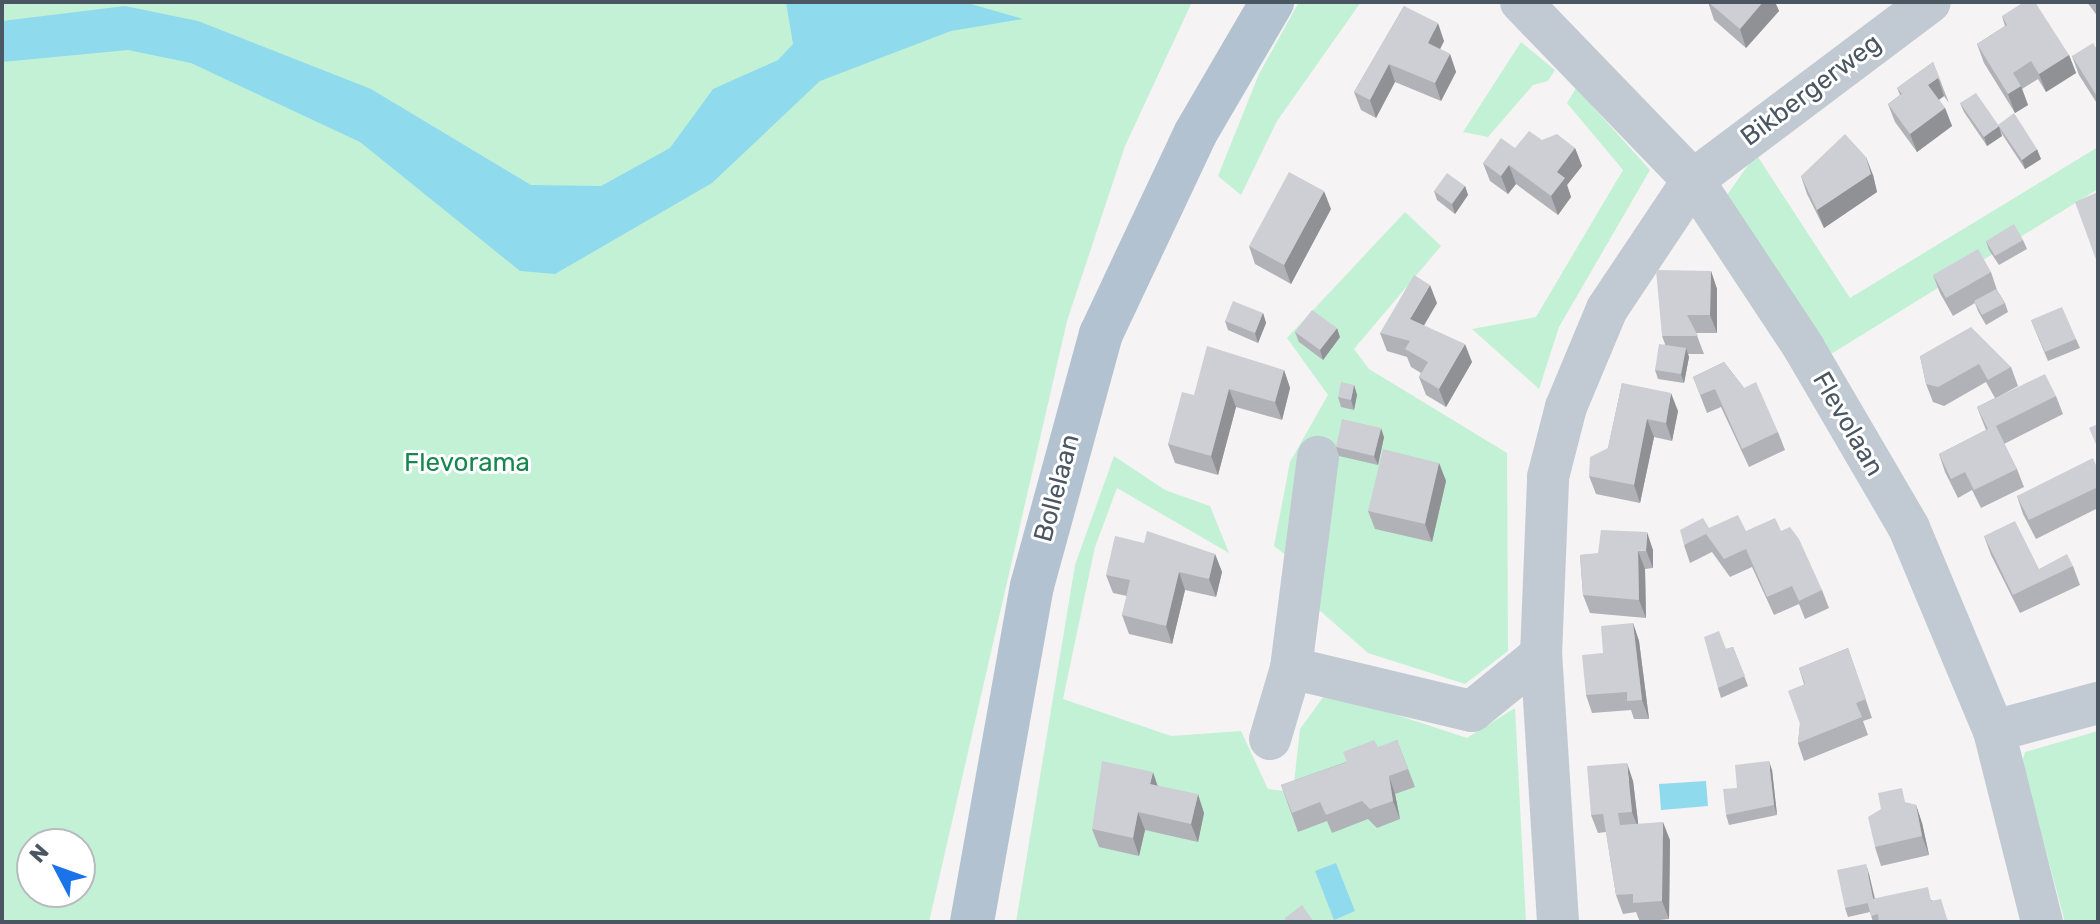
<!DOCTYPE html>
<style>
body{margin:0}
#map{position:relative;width:2100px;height:924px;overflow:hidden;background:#f5f3f3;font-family:Rubik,sans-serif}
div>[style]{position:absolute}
.green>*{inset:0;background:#c3f1d5}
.water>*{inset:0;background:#90daee}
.minor>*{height:42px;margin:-21px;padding:0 21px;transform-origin:21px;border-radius:21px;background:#c1cad2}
.major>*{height:44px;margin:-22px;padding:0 22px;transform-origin:22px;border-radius:22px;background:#b3c2d1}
.wall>*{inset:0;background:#b0b2b7}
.shaded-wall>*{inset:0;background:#909195}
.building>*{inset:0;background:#cdcfd5}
span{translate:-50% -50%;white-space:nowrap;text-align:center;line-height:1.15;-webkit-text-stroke:6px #fff;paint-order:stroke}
.street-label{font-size:26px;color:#4a5661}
.park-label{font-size:26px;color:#17864f}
.frame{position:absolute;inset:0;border:4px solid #4a5661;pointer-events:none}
.north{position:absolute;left:16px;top:828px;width:80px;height:80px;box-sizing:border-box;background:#fff;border:2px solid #b7bbc0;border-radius:50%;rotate:311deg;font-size:22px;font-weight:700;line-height:32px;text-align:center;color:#4a5661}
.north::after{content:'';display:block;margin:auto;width:28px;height:36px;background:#1a73e8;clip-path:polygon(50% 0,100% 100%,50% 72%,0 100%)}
</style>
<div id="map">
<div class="green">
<i style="clip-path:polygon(evenodd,2px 2px,1192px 2px,1125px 146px,1067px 321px,929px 922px,2px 922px,2px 2px,32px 844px,80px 844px,80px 892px,32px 892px,32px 844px)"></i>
<i style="clip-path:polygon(1299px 2px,1361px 2px,1277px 121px,1241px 195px,1218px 176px,1259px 74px)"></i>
<i style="clip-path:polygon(1521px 42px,1555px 70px,1548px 81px,1533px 85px,1488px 137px,1463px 132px)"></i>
<i style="clip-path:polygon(1576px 88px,1650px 170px,1559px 327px,1539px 389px,1472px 329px,1536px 317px,1623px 170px,1567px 103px)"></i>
<i style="clip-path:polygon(2098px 147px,2098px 189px,1831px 354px,1727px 195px,1756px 154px,1850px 298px)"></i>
<i style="clip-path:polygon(1405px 212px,1441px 246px,1354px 349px,1369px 369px,1507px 453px,1508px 651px,1465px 684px,1368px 653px,1309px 601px,1296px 563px,1274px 546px,1290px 462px,1328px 395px,1287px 338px)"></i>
<i style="clip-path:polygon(1114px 456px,1165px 490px,1210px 506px,1229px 553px,1117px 488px,1095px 547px,1063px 699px,1171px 736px,1241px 731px,1268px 789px,1293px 792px,1300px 729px,1327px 692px,1467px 738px,1515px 708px,1526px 922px,1016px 922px,1075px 565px)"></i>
<i style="clip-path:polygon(2098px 731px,2098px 922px,2065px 922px,2022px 762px,2025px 752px)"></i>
</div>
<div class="water">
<i style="clip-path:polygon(786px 2px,964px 2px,1023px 19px,951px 31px,820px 81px,712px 183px,555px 274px,520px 271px,360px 142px,191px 63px,128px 50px,2px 62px,2px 21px,125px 6px,198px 21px,371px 89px,531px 185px,601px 186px,670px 148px,713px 89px,778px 60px,793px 44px)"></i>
<i style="clip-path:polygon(1706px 781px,1708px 806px,1661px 810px,1659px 784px)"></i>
<i style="clip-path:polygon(1336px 863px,1355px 911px,1334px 920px,1315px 871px)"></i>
</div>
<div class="minor">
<i style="left:1521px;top:2px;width:248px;rotate:46deg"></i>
<i style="left:1693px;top:180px;width:201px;rotate:56.5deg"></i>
<i style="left:1804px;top:348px;width:208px;rotate:59.7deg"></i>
<i style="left:1909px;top:528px;width:220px;rotate:67.3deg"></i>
<i style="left:1994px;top:731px;width:197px;rotate:75.9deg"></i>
<i style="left:1291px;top:668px;width:186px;rotate:13.4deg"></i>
<i style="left:1472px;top:711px;width:89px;rotate:-39.1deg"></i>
<i style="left:1994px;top:731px;width:108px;rotate:-15.1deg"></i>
<i style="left:1270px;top:739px;width:74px;rotate:-73.5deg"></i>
<i style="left:1291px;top:668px;width:213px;rotate:-82.7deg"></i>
<i style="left:1558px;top:922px;width:268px;rotate:-93.6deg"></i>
<i style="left:1541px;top:655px;width:178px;rotate:-87.7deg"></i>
<i style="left:1548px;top:477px;width:72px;rotate:-75.6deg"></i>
<i style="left:1566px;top:407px;width:106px;rotate:-67.3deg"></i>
<i style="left:1607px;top:309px;width:155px;rotate:-56.3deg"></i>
<i style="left:1693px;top:180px;width:296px;rotate:-36.9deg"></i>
</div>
<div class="major">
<i style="left:972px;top:922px;width:341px;rotate:-79.9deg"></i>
<i style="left:1032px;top:586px;width:261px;rotate:-74.7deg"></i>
<i style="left:1101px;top:334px;width:221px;rotate:-64.8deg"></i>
<i style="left:1195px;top:134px;width:153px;rotate:-59.7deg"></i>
</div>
<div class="wall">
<i style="clip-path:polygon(1708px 2px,1775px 2px,1779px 11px,1746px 48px,1714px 20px)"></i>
<i style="clip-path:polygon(2087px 2px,2098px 2px,2098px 17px)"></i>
<i style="clip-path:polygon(1404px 6px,1444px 41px,1440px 49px,1450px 54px,1456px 72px,1441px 101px,1395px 82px,1376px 118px,1361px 110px,1354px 92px)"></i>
<i style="clip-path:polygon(2002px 16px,2069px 55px,2076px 73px,2046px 92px,2038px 79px,2022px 89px,2028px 105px,2015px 113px,1984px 63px,1977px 44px,2005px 26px)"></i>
<i style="clip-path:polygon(2098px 51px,2098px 105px,2079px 75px,2072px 56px)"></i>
<i style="clip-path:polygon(1933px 62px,1949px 103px,1944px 96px,1939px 100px,1945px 108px,1952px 126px,1917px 152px,1895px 122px,1888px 104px,1900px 95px,1897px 88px)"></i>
<i style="clip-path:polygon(1960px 103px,2002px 136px,1987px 146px,1964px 112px)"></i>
<i style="clip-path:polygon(1998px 125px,2041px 159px,2025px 169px,2002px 134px)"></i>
<i style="clip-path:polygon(1542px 140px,1575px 148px,1582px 166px,1567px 185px,1571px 197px,1558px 215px,1516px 184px,1508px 194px,1490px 181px,1483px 163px,1515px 148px)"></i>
<i style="clip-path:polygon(1873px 175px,1877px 192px,1824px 228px,1807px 194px,1801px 176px)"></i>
<i style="clip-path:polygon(1465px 186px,1468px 195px,1455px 214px,1437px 200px,1434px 191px)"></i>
<i style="clip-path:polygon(1331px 209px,1291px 284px,1255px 264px,1249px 246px)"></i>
<i style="clip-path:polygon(2023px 240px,2027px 249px,1999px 265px,1989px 250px,1986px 241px)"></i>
<i style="clip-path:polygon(1711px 271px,1717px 289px,1717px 333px,1696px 333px,1704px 354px,1688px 354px,1689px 357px,1684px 383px,1658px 379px,1655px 370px,1665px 344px,1662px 336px)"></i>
<i style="clip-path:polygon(1991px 272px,1997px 290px,2005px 303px,2008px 312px,1986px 325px,1978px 311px,1975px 303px,1953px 316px,1940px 293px,1933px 275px)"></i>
<i style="clip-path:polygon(1437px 303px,1424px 326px,1472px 362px,1446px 407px,1426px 395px,1419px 377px,1421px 373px,1411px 367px,1407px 357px,1387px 351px,1380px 333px)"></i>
<i style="clip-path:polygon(1263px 313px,1266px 323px,1258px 343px,1228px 330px,1225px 321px)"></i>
<i style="clip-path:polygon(2031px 320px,2076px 339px,2080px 348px,2048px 361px)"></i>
<i style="clip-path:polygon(1295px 332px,1340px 337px,1323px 360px,1299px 342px)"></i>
<i style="clip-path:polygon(1920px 356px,2011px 367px,2018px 386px,1996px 398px,2056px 396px,2063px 414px,2004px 444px,2017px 469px,2024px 487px,1981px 508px,1972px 490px,1958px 498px,1945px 472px,1939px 454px,1986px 430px,1977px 407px,1995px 398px,1986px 382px,1944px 406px,1933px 402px,1926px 384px)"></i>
<i style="clip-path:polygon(1724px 362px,1778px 432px,1785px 450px,1749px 467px,1721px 407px,1707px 413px,1693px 377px)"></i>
<i style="clip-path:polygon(1284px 370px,1290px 388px,1282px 420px,1236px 407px,1218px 475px,1175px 463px,1168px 444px,1194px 395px)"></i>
<i style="clip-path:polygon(1622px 383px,1678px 411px,1672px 441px,1654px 437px,1640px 503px,1596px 494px,1589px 476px,1608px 448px)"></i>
<i style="clip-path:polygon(1354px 385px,1357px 395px,1354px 410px,1341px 407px,1338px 397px)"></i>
<i style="clip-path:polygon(1384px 437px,1378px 465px,1339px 456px,1336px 447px)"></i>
<i style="clip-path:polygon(1439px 463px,1446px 481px,1432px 542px,1375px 529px,1368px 511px)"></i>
<i style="clip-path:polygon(2098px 470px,2098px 508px,2036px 539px,2023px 514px,2017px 496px)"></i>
<i style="clip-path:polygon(1709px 528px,1746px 531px,1781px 531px,1822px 590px,1829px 608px,1805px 619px,1799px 604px,1774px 615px,1752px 567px,1730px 577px,1712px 552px,1690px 563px,1684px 545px)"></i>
<i style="clip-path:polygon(1984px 536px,2039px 569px,2073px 566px,2080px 585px,2020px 613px,1991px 555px)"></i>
<i style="clip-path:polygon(1144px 543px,1215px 554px,1222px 572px,1216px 597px,1185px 590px,1172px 644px,1129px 634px,1122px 615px,1127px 596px,1113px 593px,1106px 575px)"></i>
<i style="clip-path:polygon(1653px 550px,1653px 568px,1645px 569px,1646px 618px,1590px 613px,1583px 595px,1580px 555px)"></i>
<i style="clip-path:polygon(1633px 623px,1639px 641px,1649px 719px,1634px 719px,1631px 710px,1592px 713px,1586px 695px,1603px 653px)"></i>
<i style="clip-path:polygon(1733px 647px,1748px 686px,1721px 698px,1718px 688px,1726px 649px)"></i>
<i style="clip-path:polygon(1848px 648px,1872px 718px,1863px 721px,1868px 735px,1804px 761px,1798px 743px,1804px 684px,1799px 668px)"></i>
<i style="clip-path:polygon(1397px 740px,1415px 787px,1395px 794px,1400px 819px,1377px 828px,1368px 819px,1332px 833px,1327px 821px,1298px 832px,1281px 785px,1346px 762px)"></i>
<i style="clip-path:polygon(1772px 770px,1777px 815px,1729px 825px,1726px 815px,1737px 788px)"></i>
<i style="clip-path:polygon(1633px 781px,1638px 824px,1670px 840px,1669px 919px,1640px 922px,1636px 912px,1623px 914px,1616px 895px,1606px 832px,1598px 833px,1591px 815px)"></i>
<i style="clip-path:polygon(1157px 785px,1204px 813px,1198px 842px,1145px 830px,1139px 856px,1099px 847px,1092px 829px)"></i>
<i style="clip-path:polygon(1907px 803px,1916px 805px,1922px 823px,1929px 855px,1881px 866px,1875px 847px)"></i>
<i style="clip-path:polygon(1869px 874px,1875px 898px,1932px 900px,1949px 922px,1873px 922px,1870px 912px,1848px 917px,1845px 908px)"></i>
</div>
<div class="shaded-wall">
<i style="clip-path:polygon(1763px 2px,1775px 2px,1779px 11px,1746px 48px,1740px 29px)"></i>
<i style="clip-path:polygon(1438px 23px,1444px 41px,1434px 61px,1428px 43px)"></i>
<i style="clip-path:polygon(1450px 54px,1456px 72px,1441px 101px,1435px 83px)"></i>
<i style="clip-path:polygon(2069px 55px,2076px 73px,2046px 92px,2039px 74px)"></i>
<i style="clip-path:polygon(1389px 64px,1395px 82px,1376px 118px,1370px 100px)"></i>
<i style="clip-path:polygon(1938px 78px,1944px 96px,1934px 103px,1928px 85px)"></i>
<i style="clip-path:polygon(2021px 86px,2028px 105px,2015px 113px,2008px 94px)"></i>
<i style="clip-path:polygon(1945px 108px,1952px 126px,1917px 152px,1910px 134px)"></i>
<i style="clip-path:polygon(1999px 126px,2002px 136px,1987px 146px,1984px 137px)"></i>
<i style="clip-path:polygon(1575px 148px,1582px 166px,1567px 185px,1571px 197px,1558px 215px,1551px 196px,1557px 172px)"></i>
<i style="clip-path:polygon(2037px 149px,2041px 159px,2025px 169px,2022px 160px)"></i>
<i style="clip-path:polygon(1866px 157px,1873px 175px,1877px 192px,1824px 228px,1817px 210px)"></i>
<i style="clip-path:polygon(1509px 165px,1516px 184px,1508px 194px,1501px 176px)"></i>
<i style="clip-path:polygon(1465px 186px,1468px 195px,1455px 214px,1452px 204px)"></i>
<i style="clip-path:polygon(1324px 191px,1331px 209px,1291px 284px,1284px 265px)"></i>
<i style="clip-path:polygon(1711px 271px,1717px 289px,1717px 333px,1710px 315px)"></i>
<i style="clip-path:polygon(1430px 285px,1437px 303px,1416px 338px,1410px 319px)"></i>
<i style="clip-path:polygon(1263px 313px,1266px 323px,1258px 343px,1255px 333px)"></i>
<i style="clip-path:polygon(1337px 328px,1340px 337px,1323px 360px,1320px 350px)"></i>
<i style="clip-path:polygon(1465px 344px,1472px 362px,1446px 407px,1439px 389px)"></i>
<i style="clip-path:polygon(1686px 348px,1689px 357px,1684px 383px,1681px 374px)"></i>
<i style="clip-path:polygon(1284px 370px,1290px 388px,1282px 420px,1275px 402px)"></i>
<i style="clip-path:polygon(1354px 385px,1357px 395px,1354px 410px,1351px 400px)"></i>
<i style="clip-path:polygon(1229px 389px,1236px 407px,1218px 475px,1211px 456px)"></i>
<i style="clip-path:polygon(1671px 393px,1678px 411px,1672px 441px,1666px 423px)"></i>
<i style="clip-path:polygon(1647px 419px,1654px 437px,1640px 503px,1634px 485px)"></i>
<i style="clip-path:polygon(1381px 428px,1384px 437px,1378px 465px,1374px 456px)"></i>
<i style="clip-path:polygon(1439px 463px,1446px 481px,1432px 542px,1425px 524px)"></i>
<i style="clip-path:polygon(1647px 532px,1653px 550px,1653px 568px,1646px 550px)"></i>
<i style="clip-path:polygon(1638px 551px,1645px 569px,1646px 618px,1639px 600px)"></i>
<i style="clip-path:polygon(1215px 554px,1222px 572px,1216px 597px,1209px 579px)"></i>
<i style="clip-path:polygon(1179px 572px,1185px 590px,1172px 644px,1166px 626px)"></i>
<i style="clip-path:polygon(1633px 623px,1639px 641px,1649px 719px,1642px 700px)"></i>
<i style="clip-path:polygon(1769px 761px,1772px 770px,1777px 815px,1774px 805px)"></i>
<i style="clip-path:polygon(1627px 763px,1633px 781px,1639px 830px,1632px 812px)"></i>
<i style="clip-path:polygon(1153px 772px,1159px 790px,1150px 784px)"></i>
<i style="clip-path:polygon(1389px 776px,1395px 794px,1400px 819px,1393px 801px)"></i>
<i style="clip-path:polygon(1198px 794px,1204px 813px,1198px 842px,1191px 824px)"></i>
<i style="clip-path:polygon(1916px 805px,1922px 823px,1929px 855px,1922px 836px)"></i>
<i style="clip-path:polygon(1138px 812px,1145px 830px,1139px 856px,1133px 838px)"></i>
<i style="clip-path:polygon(1663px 822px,1670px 840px,1669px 919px,1662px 901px)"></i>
<i style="clip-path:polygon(1866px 864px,1869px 874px,1877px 911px,1874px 901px)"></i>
</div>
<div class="building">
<i style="clip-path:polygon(1708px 2px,1763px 2px,1740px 29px)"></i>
<i style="clip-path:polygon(2024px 2px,2035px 2px,2069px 55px,2039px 74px,2031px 61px,2013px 73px,2021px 86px,2008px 94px,1977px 44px,2007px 25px,2002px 16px)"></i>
<i style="clip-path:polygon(1404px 6px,1438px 23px,1428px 43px,1450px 54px,1435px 83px,1389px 64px,1370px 100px,1354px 92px)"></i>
<i style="clip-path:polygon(2093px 43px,2098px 51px,2098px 98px,2072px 56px)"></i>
<i style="clip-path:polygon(1933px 62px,1942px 84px,1938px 78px,1928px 85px,1945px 108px,1910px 134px,1888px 104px,1902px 94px,1897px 88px)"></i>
<i style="clip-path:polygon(1976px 93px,1999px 126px,1984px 137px,1960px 103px)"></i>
<i style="clip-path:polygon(2014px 113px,2037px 149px,2022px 160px,1998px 125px)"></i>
<i style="clip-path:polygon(1529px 131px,1542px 140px,1557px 134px,1575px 148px,1557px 172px,1565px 178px,1551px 196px,1509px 165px,1501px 176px,1483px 163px,1501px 138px,1515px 148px)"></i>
<i style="clip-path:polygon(1845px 134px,1866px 157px,1871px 174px,1817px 210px,1801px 176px)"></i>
<i style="clip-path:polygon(1289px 172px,1324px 191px,1284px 265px,1249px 246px)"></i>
<i style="clip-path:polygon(1447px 173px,1465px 186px,1452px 204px,1434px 191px)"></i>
<i style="clip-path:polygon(2098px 192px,2098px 265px,2075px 202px)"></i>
<i style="clip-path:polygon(2014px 224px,2023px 240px,1995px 256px,1986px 241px)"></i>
<i style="clip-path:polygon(1978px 249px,1991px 272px,1946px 298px,1933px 275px)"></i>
<i style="clip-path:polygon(1656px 270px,1711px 271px,1710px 315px,1687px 315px,1698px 336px,1662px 336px)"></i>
<i style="clip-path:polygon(1414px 275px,1430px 285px,1410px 319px,1465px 344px,1439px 389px,1419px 377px,1428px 362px,1405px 349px,1410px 341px,1380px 333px)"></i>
<i style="clip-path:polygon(1996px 289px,2005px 303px,1982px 315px,1974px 301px)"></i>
<i style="clip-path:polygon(1233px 301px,1263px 313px,1255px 333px,1225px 321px)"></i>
<i style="clip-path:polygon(2062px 307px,2076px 339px,2045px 352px,2031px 320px)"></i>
<i style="clip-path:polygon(1312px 310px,1337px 328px,1320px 350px,1295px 332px)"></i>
<i style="clip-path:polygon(1971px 327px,2011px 367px,1988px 380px,1979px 364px,1938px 387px,1926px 384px,1920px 356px)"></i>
<i style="clip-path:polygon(1659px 344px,1686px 348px,1681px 374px,1655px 370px)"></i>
<i style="clip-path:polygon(1207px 346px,1284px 370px,1275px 402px,1229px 389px,1211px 456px,1168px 444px,1182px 392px,1194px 395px)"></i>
<i style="clip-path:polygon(1724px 362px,1744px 388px,1756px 382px,1778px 432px,1742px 449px,1715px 389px,1700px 395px,1693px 377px)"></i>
<i style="clip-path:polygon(2045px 374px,2056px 396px,1996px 426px,2017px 469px,1974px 490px,1965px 472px,1951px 479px,1939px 454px,1988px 429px,1977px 407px)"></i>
<i style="clip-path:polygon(1341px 382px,1354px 385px,1351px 400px,1338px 397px)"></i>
<i style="clip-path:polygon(1622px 383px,1671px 393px,1666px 423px,1647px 419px,1634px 485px,1589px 476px,1590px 457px,1608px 448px)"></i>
<i style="clip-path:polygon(1342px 419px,1381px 428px,1374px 456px,1336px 447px)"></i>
<i style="clip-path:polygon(2098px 424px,2098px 449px,2089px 428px)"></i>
<i style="clip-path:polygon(1383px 449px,1439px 463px,1425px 524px,1368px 511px)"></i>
<i style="clip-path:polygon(2093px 458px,2098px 470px,2098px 487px,2029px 520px,2017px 496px)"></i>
<i style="clip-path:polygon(1738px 515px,1746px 531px,1775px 518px,1781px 531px,1790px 527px,1799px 539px,1822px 590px,1799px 601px,1792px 586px,1767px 597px,1746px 549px,1724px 559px,1706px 534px,1684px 545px,1680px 530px,1703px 518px,1709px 528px)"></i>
<i style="clip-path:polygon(2015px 521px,2039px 569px,2067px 554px,2073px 566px,2013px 595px,1984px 536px)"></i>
<i style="clip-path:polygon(1601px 530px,1647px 532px,1646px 550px,1638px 551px,1639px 600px,1583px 595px,1580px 555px,1598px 553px)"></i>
<i style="clip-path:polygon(1147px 531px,1215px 554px,1209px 579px,1179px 572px,1166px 626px,1122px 615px,1130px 580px,1106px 575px,1115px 536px,1144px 543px)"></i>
<i style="clip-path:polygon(1633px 623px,1642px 700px,1627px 701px,1627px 692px,1586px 695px,1582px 655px,1603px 653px,1601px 626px)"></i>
<i style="clip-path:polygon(1719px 631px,1726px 649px,1733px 647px,1745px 676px,1718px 688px,1704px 637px)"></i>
<i style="clip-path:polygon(1848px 648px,1866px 699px,1856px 703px,1862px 717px,1798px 743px,1800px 724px,1788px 691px,1805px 684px,1799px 668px)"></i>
<i style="clip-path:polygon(1374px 740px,1378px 747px,1397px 740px,1408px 769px,1389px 776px,1393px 801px,1370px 809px,1362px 801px,1326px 815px,1320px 802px,1292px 813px,1281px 785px,1347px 762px,1343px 752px)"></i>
<i style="clip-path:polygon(1102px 761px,1153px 772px,1150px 784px,1198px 794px,1191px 824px,1138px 812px,1133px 838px,1092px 829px)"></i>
<i style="clip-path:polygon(1769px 761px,1774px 805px,1726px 815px,1723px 789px,1737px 788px,1735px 765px)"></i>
<i style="clip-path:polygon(1627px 763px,1632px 812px,1618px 813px,1620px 825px,1663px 822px,1662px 901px,1633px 903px,1633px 894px,1616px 895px,1603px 814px,1591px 815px,1587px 766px)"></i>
<i style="clip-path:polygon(1902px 788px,1905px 802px,1916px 805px,1922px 836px,1875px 847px,1868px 817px,1881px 809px,1878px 793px)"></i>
<i style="clip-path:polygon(1866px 864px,1873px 899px,1867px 900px,1868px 903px,1845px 908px,1837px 870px)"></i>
<i style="clip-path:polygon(1928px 887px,1931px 901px,1941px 899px,1948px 922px,1879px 922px,1878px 914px,1871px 916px,1867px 900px)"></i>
<i style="clip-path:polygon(1302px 905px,1314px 922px,1286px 922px,1285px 918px)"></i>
</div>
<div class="street-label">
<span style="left:1811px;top:90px;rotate:-37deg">Bikbergerweg</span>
<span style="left:1848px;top:424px;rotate:60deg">Flevolaan</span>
<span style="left:1057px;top:488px;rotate:-75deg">Bollelaan</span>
</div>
<div class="park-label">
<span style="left:467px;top:463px">Flevorama</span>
</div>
<div class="frame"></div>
<div class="north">N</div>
</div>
